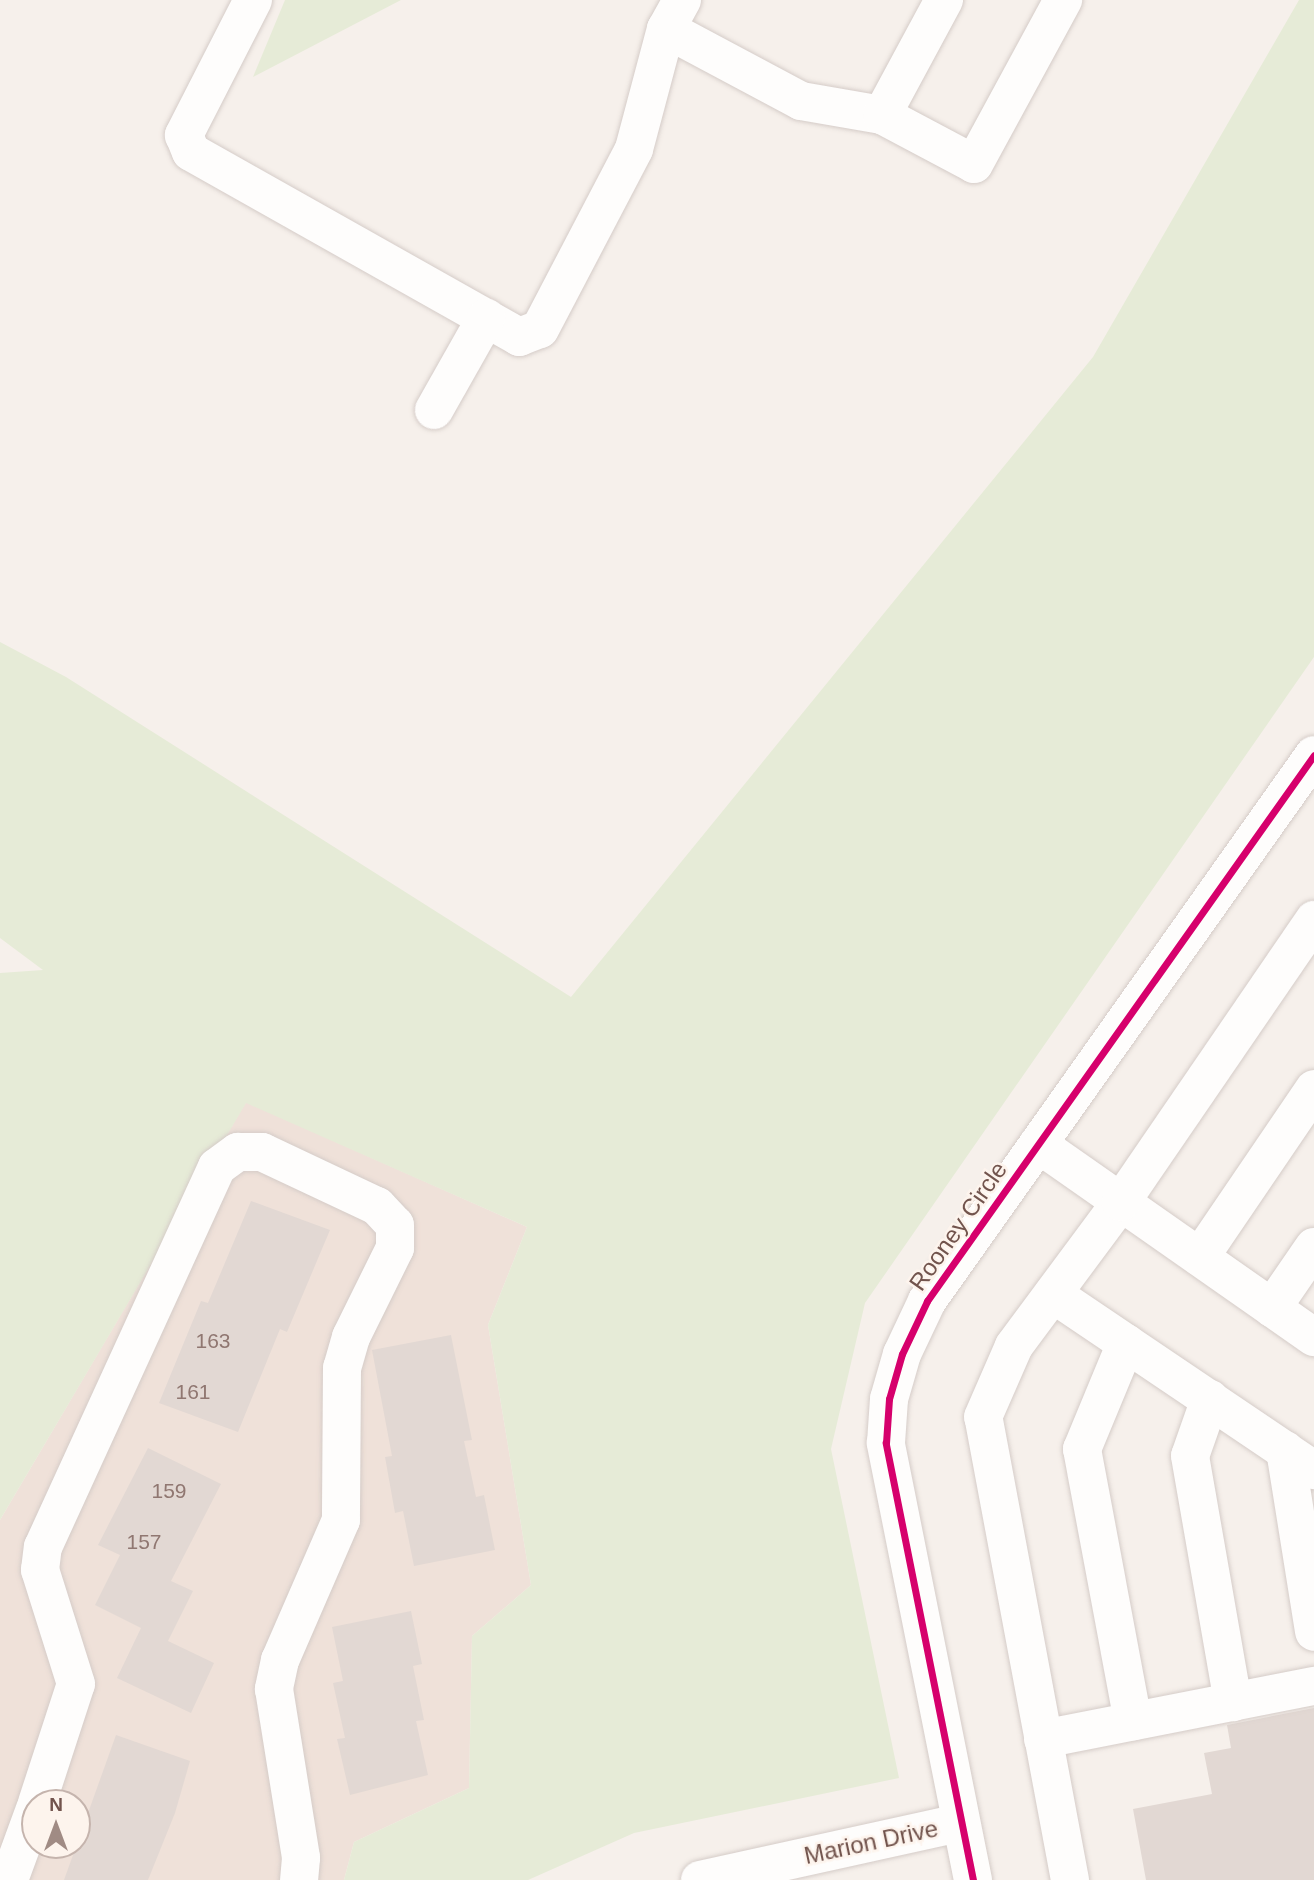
<!DOCTYPE html>
<style>
body{margin:0}
#map{position:relative;width:1314px;height:1880px;overflow:hidden;background:#f6f0eb;font-family:Arial,sans-serif}
div>[style]{position:absolute}
.residential>*{inset:0;background:#efe1d9}
.green>*{inset:0;background:#e6ebd7}
.building>*{inset:0;background:#e2d8d3}
.roads{filter:drop-shadow(0 0 2px #d5ccc8) drop-shadow(0 0 2px #d5ccc8)}
.minor>*{height:38px;margin:-19px;padding:0 19px;transform-origin:19px;border-radius:19px;background:#fefdfc}
.cycleway>*{height:7px;margin:-3.5px;padding:0 3.5px;transform-origin:3.5px;border-radius:3.5px;background:#d6006c}
span{translate:-50% -50%;white-space:nowrap;text-align:center;line-height:1.15;-webkit-text-stroke:5px #fdf4ed;paint-order:stroke}
.number-label{font-size:21px;color:#907771}
.number-label span{-webkit-text-stroke-width:0}
.street-label{font-size:24px;color:#72544d}
.north{position:absolute;left:21px;top:1789px;width:70px;height:70px;box-sizing:border-box;background:#fdf4ed;border:2px solid #c5b4ad;border-radius:50%;rotate:0deg;font-size:19px;font-weight:700;line-height:28px;text-align:center;color:#72544d}
.north::after{content:'';display:block;margin:auto;width:24px;height:32px;background:#a08b84;clip-path:polygon(50% 0,100% 100%,50% 72%,0 100%)}
</style>
<div id="map">
<div class="residential">
<i style="clip-path:polygon(evenodd,246px 1102px,527px 1227px,488px 1325px,531px 1585px,472px 1636px,469px 1788px,354px 1842px,344px 1880px,0 1880px,0 1520px,246px 1102px,35px 1803px,77px 1803px,77px 1845px,35px 1845px,35px 1803px)"></i>
</div>
<div class="green">
<i style="clip-path:polygon(285px 0,401px 0,253px 77px)"></i>
<i style="clip-path:polygon(1299px 0,1314px 0,1314px 657px,865px 1303px,831px 1449px,899px 1778px,634px 1833px,528px 1880px,344px 1880px,354px 1842px,469px 1788px,472px 1636px,531px 1585px,488px 1325px,527px 1227px,246px 1103px,0 1520px,0 973px,43px 970px,0 938px,0 642px,66px 677px,571px 997px,1093px 357px)"></i>
</div>
<div class="building">
<i style="clip-path:polygon(251px 1201px,330px 1230px,287px 1332px,280px 1329px,238px 1432px,159px 1403px,201px 1301px,208px 1303px)"></i>
<i style="clip-path:polygon(451px 1335px,472px 1440px,464px 1441px,476px 1497px,484px 1495px,495px 1550px,414px 1566px,403px 1511px,395px 1513px,385px 1457px,392px 1456px,372px 1350px)"></i>
<i style="clip-path:polygon(148px 1448px,221px 1484px,171px 1581px,193px 1591px,168px 1641px,214px 1663px,191px 1713px,117px 1678px,141px 1628px,95px 1605px,120px 1555px,98px 1545px)"></i>
<i style="clip-path:polygon(411px 1611px,422px 1664px,413px 1666px,424px 1720px,416px 1721px,428px 1775px,350px 1795px,337px 1739px,345px 1738px,333px 1683px,343px 1681px,332px 1627px)"></i>
<i style="clip-path:polygon(1314px 1708px,1314px 1880px,1146px 1880px,1133px 1809px,1212px 1794px,1204px 1753px,1231px 1748px,1227px 1725px)"></i>
<i style="clip-path:polygon(116px 1735px,190px 1761px,175px 1813px,148px 1880px,64px 1880px)"></i>
</div>
<div class="roads">
<div class="minor">
<i style="left:253px;top:0;width:152px;rotate:117.1deg"></i>
<i style="left:184px;top:135px;width:18px;rotate:68deg"></i>
<i style="left:191px;top:152px;width:377px;rotate:29.4deg"></i>
<i style="left:519px;top:337px;width:22px;rotate:-21deg"></i>
<i style="left:540px;top:329px;width:203px;rotate:-62.4deg"></i>
<i style="left:634px;top:149px;width:124px;rotate:-75.1deg"></i>
<i style="left:666px;top:29px;width:33px;rotate:-61deg"></i>
<i style="left:666px;top:29px;width:153px;rotate:28.1deg"></i>
<i style="left:801px;top:101px;width:82px;rotate:9.8deg"></i>
<i style="left:882px;top:115px;width:104px;rotate:28deg"></i>
<i style="left:974px;top:164px;width:187px;rotate:-61.5deg"></i>
<i style="left:882px;top:115px;width:131px;rotate:-61.7deg"></i>
<i style="left:434px;top:410px;width:106px;rotate:-60.5deg"></i>
<i style="left:1038px;top:1144px;width:337px;rotate:35deg"></i>
<i style="left:1200px;top:1257px;width:203px;rotate:-55.8deg"></i>
<i style="left:1053px;top:1294px;width:315px;rotate:34deg"></i>
<i style="left:1272px;top:1308px;width:74px;rotate:-55.5deg"></i>
<i style="left:1126px;top:1343px;width:115px;rotate:112.5deg"></i>
<i style="left:1082px;top:1449px;width:277px;rotate:79.4deg"></i>
<i style="left:1210px;top:1399px;width:60px;rotate:109.3deg"></i>
<i style="left:1190px;top:1456px;width:250px;rotate:80.1deg"></i>
<i style="left:1285px;top:1450px;width:184px;rotate:80.9deg"></i>
<i style="left:1043px;top:1739px;width:276px;rotate:-11.1deg"></i>
<i style="left:37px;top:1803px;width:125px;rotate:-71.9deg"></i>
<i style="left:76px;top:1684px;width:120px;rotate:-107.5deg"></i>
<i style="left:40px;top:1570px;width:23px;rotate:-83deg"></i>
<i style="left:43px;top:1547px;width:418px;rotate:-65.4deg"></i>
<i style="left:217px;top:1167px;width:26px;rotate:-36deg"></i>
<i style="left:238px;top:1152px;width:24px"></i>
<i style="left:262px;top:1152px;width:127px;rotate:25.2deg"></i>
<i style="left:377px;top:1206px;width:26px;rotate:47deg"></i>
<i style="left:395px;top:1225px;width:23px;rotate:90deg"></i>
<i style="left:395px;top:1248px;width:99px;rotate:116.3deg"></i>
<i style="left:351px;top:1337px;width:32px;rotate:106deg"></i>
<i style="left:342px;top:1368px;width:152px;rotate:90.4deg"></i>
<i style="left:341px;top:1520px;width:153px;rotate:113.5deg"></i>
<i style="left:280px;top:1660px;width:30px;rotate:102deg"></i>
<i style="left:274px;top:1689px;width:171px;rotate:80.9deg"></i>
<i style="left:301px;top:1858px;width:22px;rotate:95deg"></i>
<i style="left:9px;top:1880px;width:76px;rotate:-69.9deg"></i>
<i style="left:700px;top:1880px;width:266px;rotate:-12.4deg"></i>
<i style="left:973px;top:1880px;width:446px;rotate:-101.3deg"></i>
<i style="left:886px;top:1443px;width:44px;rotate:-86.1deg"></i>
<i style="left:889px;top:1399px;width:47px;rotate:-73.9deg"></i>
<i style="left:902px;top:1354px;width:59px;rotate:-64.7deg"></i>
<i style="left:927px;top:1301px;width:669px;rotate:-54.67deg"></i>
<i style="left:1070px;top:1880px;width:471px;rotate:-100.6deg"></i>
<i style="left:983px;top:1417px;width:77px;rotate:-66.4deg"></i>
<i style="left:1014px;top:1346px;width:179px;rotate:-53.4deg"></i>
<i style="left:1121px;top:1202px;width:342px;rotate:-55.6deg"></i>
</div>
</div>
<div class="cycleway">
<i style="left:973px;top:1880px;width:446px;rotate:-101.3deg"></i>
<i style="left:886px;top:1443px;width:44px;rotate:-86.1deg"></i>
<i style="left:889px;top:1399px;width:47px;rotate:-73.9deg"></i>
<i style="left:902px;top:1354px;width:59px;rotate:-64.7deg"></i>
<i style="left:927px;top:1301px;width:669px;rotate:-54.67deg"></i>
</div>
<div class="number-label">
<span style="left:213px;top:1341px">163</span>
<span style="left:193px;top:1392px">161</span>
<span style="left:169px;top:1491px">159</span>
<span style="left:144px;top:1542px">157</span>
</div>
<div class="street-label">
<span style="left:958px;top:1226px;rotate:-55deg">Rooney Circle</span>
<span style="left:871px;top:1842px;rotate:-12deg">Marion Drive</span>
</div>
<div class="north">N</div>
</div>
